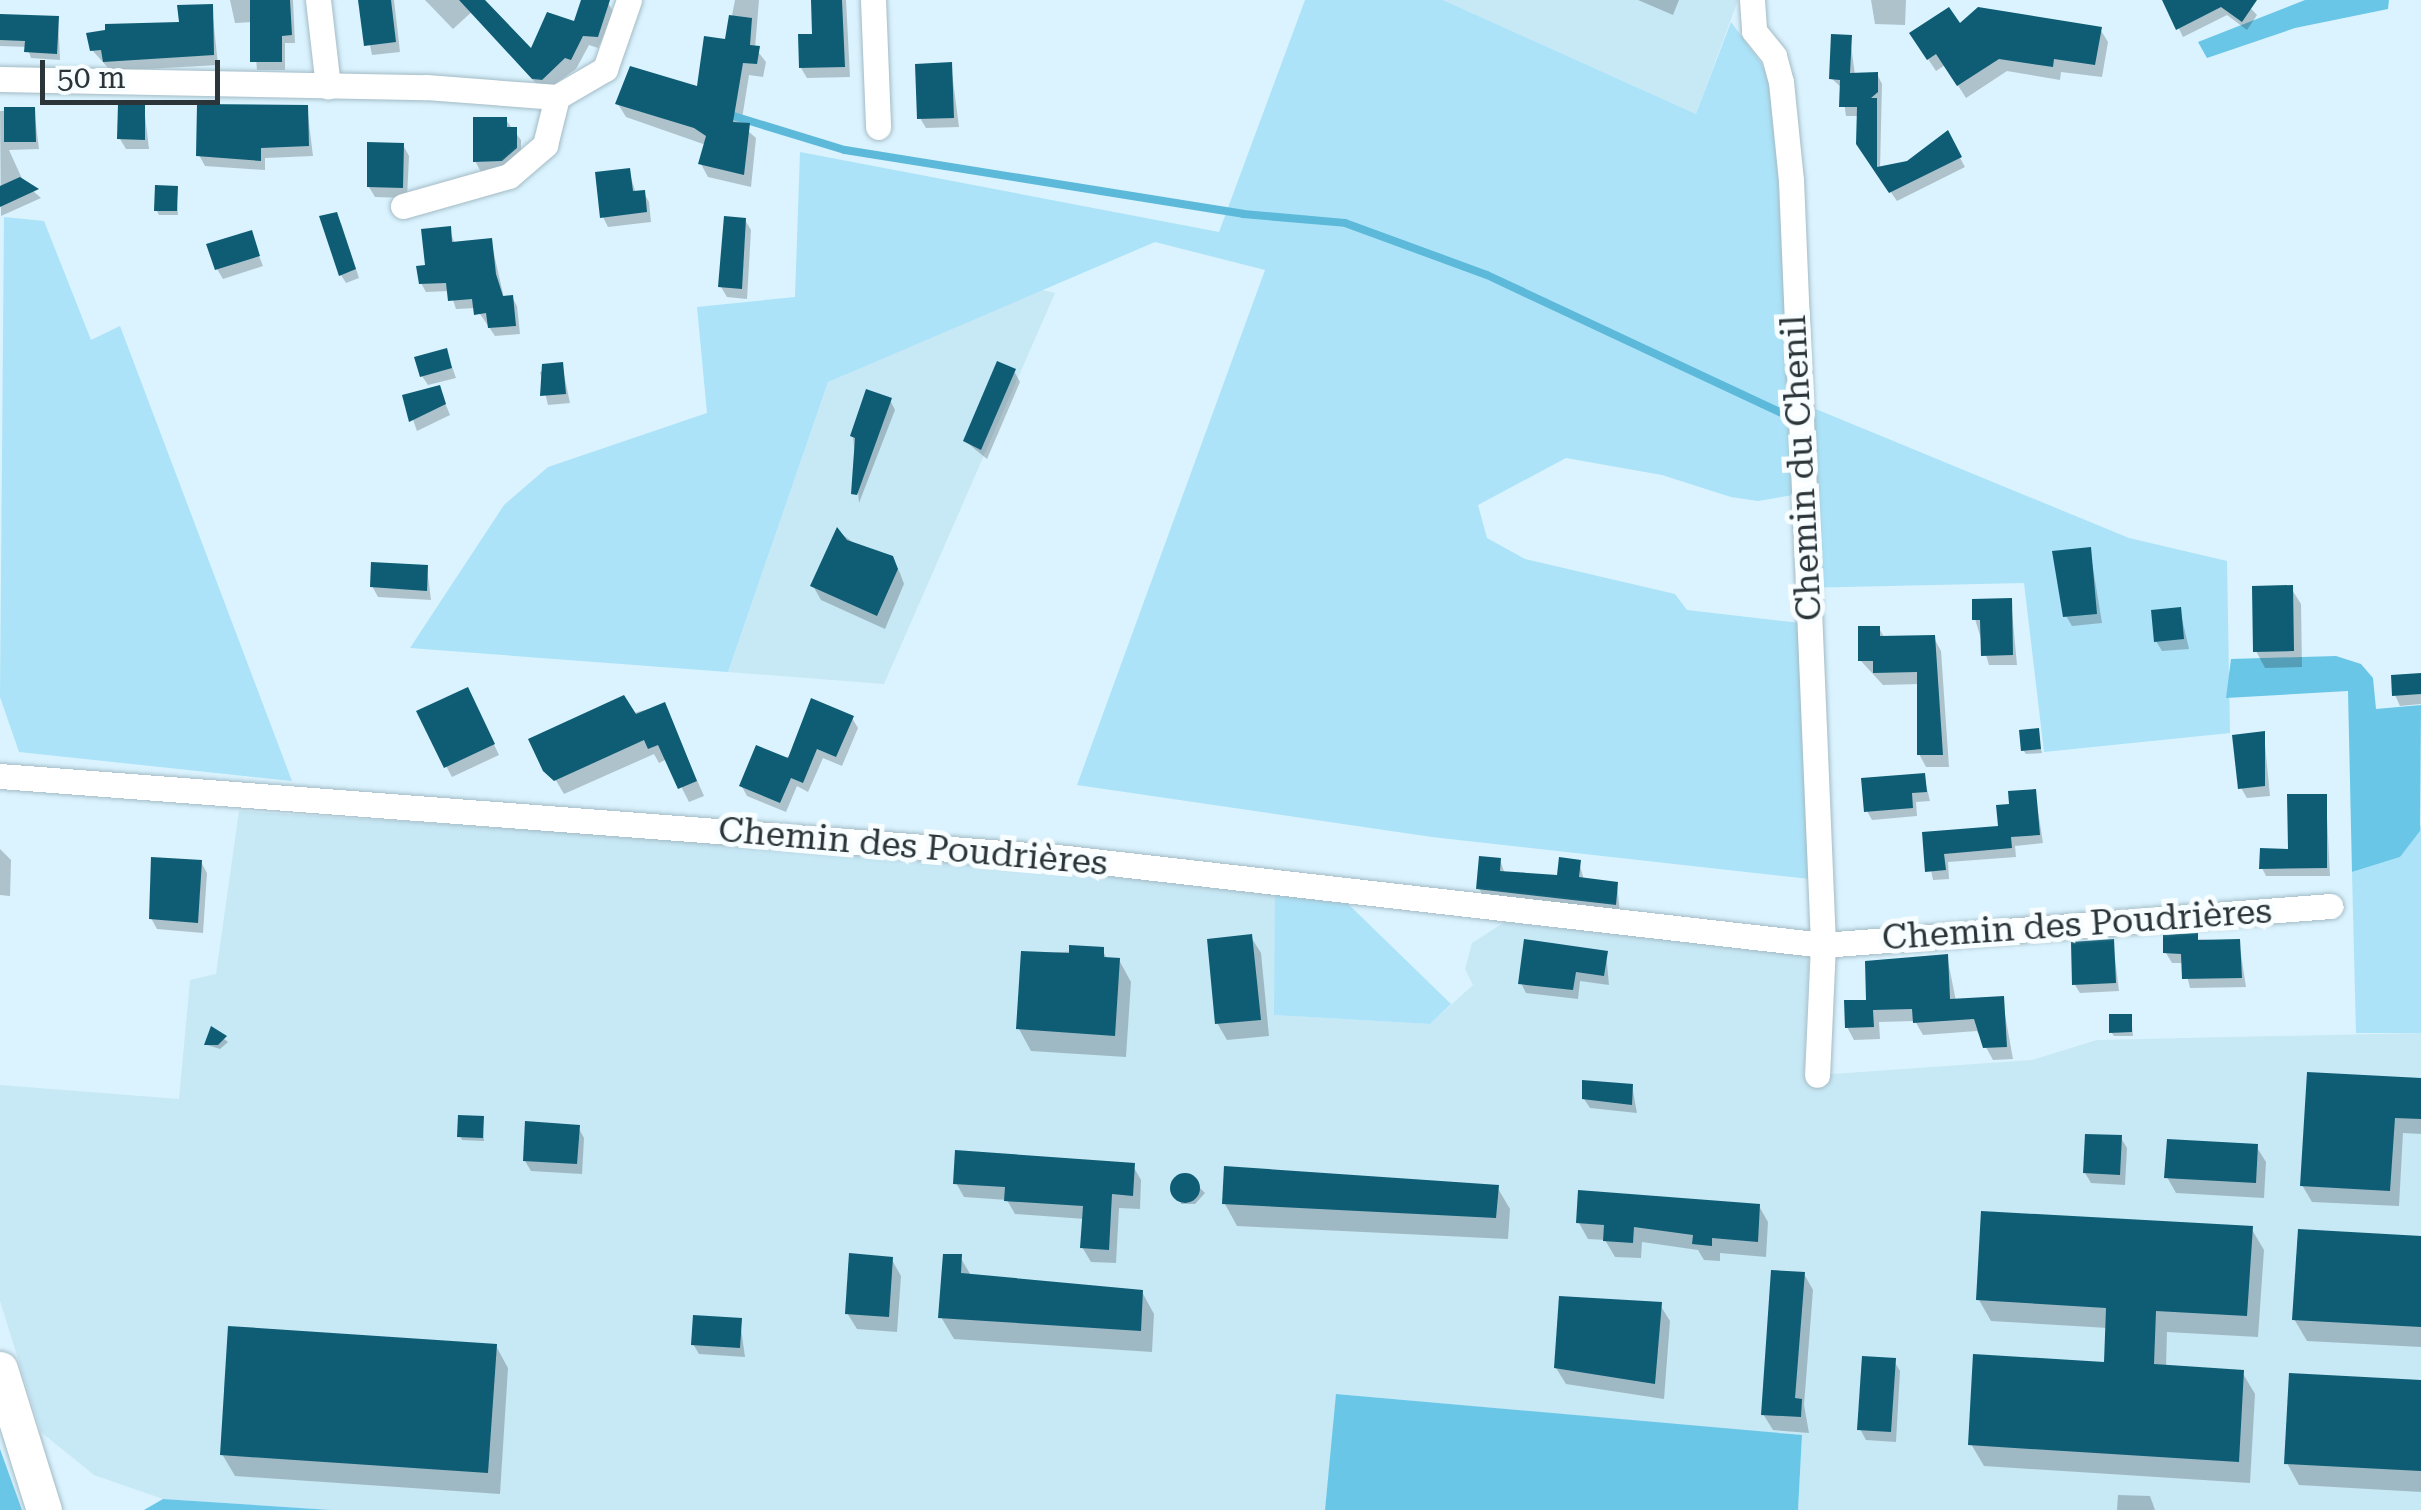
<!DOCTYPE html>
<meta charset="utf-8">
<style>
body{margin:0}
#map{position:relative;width:2421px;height:1510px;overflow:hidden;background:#daf3fe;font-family:"Roboto Serif",serif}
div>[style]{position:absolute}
.built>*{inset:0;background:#c7e8f5}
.green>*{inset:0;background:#ace3f8}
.forest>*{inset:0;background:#6ac6e7}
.shadow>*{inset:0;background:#0003}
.stream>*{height:8px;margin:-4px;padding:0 4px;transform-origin:4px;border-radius:4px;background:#5db9d9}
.building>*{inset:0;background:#0e5d75}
.round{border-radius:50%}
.roads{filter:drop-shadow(0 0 2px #a3bbc5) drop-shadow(0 0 2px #a3bbc5)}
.street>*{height:25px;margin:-12.5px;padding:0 12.5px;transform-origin:12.5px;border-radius:12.5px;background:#fff}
.secondary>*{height:35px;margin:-17.5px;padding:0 17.5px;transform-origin:17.5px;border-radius:17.5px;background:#fff}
span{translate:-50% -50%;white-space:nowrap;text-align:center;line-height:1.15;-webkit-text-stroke:10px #f8fdff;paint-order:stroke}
.street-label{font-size:35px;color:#2b3438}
.scale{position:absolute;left:40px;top:60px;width:180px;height:45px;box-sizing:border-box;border:5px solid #2b3438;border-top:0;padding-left:12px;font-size:30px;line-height:35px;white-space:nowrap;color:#2b3438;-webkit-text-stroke:8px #f8fdff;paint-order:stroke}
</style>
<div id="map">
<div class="built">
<i style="clip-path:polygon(1443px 0,1738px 0,1696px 114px)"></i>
<i style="clip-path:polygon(1038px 289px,1055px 293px,884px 684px,728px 672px,828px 382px)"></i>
<i style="clip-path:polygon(239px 811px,815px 848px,1275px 891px,1275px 1015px,1430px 1024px,1473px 985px,1465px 969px,1472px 943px,1505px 922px,1809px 953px,1804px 1076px,2032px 1060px,2097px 1040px,2421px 1033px,2421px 1510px,1798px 1510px,1802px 1436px,1337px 1394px,1325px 1510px,331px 1510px,163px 1499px,94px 1475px,41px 1432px,0 1301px,0 1085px,179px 1099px,190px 980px,216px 974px)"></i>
</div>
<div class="green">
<i style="clip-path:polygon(1305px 0,1443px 0,1696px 114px,1731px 22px,1762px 64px,1774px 94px,1789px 398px,2129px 538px,2227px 561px,2230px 733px,2044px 752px,2024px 583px,1799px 588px,1799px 494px,1758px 501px,1731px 497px,1662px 475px,1566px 458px,1478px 505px,1487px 538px,1525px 559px,1675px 594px,1687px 610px,1800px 623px,1810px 879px,1432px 837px,1077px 785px,1265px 270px,1155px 242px,828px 382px,728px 672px,410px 648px,504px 505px,548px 467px,707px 413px,697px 307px,795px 297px,800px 152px,1219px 232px)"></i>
<i style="clip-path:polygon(4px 217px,44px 221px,91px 340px,120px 326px,292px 781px,19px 752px,0 697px)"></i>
<i style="clip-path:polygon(2421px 825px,2421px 1033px,2356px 1033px,2352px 872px,2400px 857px)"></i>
<i style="clip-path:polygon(1275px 891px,1344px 900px,1451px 1004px,1430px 1024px,1274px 1015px)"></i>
</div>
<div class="forest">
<i style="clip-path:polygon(2305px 0,2389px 0,2388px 9px,2295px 28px,2207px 58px,2198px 42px)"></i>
<i style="clip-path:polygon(2336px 656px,2361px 664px,2373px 678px,2376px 709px,2421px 705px,2420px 831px,2400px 857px,2352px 872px,2348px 691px,2226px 698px,2231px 659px)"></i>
<i style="clip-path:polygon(1336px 1394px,1802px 1435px,1798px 1510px,1325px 1510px)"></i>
<i style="clip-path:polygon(0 1449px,22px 1510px,0 1510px)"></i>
<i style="clip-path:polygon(163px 1499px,331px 1510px,144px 1510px)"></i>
</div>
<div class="shadow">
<i style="clip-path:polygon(230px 0,293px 0,295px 43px,285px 43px,285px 70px,257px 70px,253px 22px,235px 23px)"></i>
<i style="clip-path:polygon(361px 0,394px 0,400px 52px,372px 55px)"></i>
<i style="clip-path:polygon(425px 0,470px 0,475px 9px,453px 29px)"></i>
<i style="clip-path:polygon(584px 0,608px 3px,614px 13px,598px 48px,589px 45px,576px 69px,548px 89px,540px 88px,479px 18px,532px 52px,575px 24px)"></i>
<i style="clip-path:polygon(735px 0,759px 0,755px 48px,766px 62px,763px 77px,749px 75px,741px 125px,756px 138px,751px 187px,708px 177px,701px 164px,706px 145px,626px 117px,618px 104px,699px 89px,727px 41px)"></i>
<i style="clip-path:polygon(813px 0,846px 0,850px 77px,807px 78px,801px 68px,814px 36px)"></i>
<i style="clip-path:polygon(1638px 0,1679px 0,1673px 15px)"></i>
<i style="clip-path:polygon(1871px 0,1906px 0,1905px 25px,1875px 24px)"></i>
<i style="clip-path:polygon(2165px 0,2243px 0,2257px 15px,2247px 30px,2227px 15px,2183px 37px)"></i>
<i style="clip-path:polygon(212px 7px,218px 65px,111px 71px,92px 50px,182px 25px)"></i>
<i style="clip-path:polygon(0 15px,58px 18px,60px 60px,31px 58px,27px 47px,0 46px)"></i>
<i style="clip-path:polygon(1959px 27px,2100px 29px,2108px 42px,2102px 77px,2061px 72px,2060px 80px,2007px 71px,1966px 98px,1945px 65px,1936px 71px,1920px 47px)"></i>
<i style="clip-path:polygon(1850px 38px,1855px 75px,1877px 74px,1882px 84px,1880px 169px,1908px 164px,1947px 134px,1965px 167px,1897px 201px,1864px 154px,1859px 116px,1846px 116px,1842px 88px,1832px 79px)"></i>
<i style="clip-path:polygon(951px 65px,959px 127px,926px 128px,920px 118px)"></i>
<i style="clip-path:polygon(144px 107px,149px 149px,126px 149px,120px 139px)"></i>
<i style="clip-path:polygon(307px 107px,313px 156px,265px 158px,265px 170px,205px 166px,199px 155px)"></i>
<i style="clip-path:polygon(34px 109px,39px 149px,9px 150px,24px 183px,41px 198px,1px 216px,0 111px)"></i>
<i style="clip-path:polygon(506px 120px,521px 140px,521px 159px,508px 170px,481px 172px,475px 161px)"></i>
<i style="clip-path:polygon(403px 145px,409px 156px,407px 198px,375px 197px,369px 187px)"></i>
<i style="clip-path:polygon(629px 171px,636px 194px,644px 193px,649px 202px,651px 222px,608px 227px,603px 217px)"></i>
<i style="clip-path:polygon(176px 188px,178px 215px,159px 215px,157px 211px)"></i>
<i style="clip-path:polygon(745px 220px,751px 230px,747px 299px,727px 297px,721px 287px)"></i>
<i style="clip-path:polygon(341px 223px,359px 278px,346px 283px,341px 275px)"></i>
<i style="clip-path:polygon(449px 229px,455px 244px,491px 241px,504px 298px,512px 297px,517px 306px,520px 334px,495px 336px,476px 308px,456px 309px,450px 291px,426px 292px,421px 283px)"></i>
<i style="clip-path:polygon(250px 233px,263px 266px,223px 279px,217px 269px)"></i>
<i style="clip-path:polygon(446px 350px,456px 378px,428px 385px,422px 376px)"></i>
<i style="clip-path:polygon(562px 365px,570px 403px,548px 405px,540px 372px)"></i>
<i style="clip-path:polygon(1014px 371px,1020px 382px,987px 459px,965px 441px)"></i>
<i style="clip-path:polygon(439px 388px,450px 415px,417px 431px,405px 397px)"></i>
<i style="clip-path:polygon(890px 400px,895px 410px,859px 503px,853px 436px)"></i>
<i style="clip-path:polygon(838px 531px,864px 551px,892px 558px,900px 573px,904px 584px,885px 629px,821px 600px,813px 586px)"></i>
<i style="clip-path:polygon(2090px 550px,2102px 623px,2072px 626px,2066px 616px)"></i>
<i style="clip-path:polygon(427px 568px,431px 600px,378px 597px,372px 586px)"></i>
<i style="clip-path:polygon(2291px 588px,2301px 604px,2302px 667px,2265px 668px,2256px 651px)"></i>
<i style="clip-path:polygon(2011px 601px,2017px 665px,1989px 665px,1975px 619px)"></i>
<i style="clip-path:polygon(2180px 610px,2189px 649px,2162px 651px,2156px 641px)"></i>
<i style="clip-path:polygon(1879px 628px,1885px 639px,1934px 638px,1941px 651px,1949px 767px,1926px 767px,1919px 754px,1919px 684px,1883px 685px,1861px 661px)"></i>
<i style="clip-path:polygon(2421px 676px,2421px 704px,2400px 706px,2395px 695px)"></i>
<i style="clip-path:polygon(473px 700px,499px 755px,452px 777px,446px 766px)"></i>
<i style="clip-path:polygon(664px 705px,704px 796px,689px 802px,667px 759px,659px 763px,654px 754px,564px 794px,532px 740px)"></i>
<i style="clip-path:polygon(852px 718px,858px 728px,842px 766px,823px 758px,808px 792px,797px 786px,786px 812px,747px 796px,741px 785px)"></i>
<i style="clip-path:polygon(2037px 731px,2042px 753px,2026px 754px,2023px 750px)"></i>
<i style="clip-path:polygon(2264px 734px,2270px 796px,2247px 798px,2241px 788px)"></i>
<i style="clip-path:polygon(1924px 776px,1930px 801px,1916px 802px,1917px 816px,1872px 820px,1867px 811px)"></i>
<i style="clip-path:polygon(2035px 791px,2043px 843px,2015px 846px,2016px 857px,1948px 862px,1949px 879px,1933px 880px,1924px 834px,2001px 828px,2012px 806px)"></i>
<i style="clip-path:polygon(2326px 796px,2330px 876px,2266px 876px,2262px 868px,2290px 852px)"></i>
<i style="clip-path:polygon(0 849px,11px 860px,10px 896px,0 895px)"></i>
<i style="clip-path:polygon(1500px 860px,1505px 874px,1560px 878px,1579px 862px,1584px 880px,1617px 884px,1620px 913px,1484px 898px,1479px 888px)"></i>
<i style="clip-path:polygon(201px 862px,207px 873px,203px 933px,157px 929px,151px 918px)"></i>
<i style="clip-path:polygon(1251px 937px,1261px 953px,1269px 1036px,1227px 1040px,1217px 1023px)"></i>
<i style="clip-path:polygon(2165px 938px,2239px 941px,2246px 987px,2190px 988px,2184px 963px,2172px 963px,2166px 953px)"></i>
<i style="clip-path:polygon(2113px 942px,2119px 991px,2080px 993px,2075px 985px)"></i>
<i style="clip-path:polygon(1102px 950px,1108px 960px,1119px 960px,1131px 982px,1126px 1057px,1031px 1051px,1019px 1029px,1023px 954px)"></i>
<i style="clip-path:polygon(1606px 953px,1609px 985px,1580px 981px,1578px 999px,1526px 993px,1521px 983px)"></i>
<i style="clip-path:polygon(1947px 956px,1956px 1001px,2002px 998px,2013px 1059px,1993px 1060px,1977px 1031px,1923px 1035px,1915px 1021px,1879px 1022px,1880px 1039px,1854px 1040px,1847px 1027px,1869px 1002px)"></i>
<i style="clip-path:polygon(2131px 1017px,2133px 1036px,2114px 1036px,2111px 1032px)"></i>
<i style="clip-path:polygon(212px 1030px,228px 1042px,220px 1049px,207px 1045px)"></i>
<i style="clip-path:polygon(2421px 1081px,2421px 1134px,2403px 1133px,2399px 1206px,2312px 1202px,2302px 1185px)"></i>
<i style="clip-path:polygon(1632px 1086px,1637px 1113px,1590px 1108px,1584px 1099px)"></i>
<i style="clip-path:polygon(482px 1118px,484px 1141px,462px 1140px,460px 1136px)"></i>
<i style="clip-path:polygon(578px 1127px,584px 1138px,582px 1174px,531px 1171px,525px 1161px)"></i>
<i style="clip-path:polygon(2121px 1138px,2127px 1148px,2125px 1185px,2091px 1183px,2085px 1173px)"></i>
<i style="clip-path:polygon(2256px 1146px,2266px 1162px,2264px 1198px,2176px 1193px,2167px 1177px)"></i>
<i style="clip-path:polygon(1133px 1166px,1141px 1180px,1140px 1209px,1119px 1208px,1116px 1263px,1091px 1262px,1082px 1247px,1085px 1219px,1015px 1214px,1007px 1200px,964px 1197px,956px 1183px)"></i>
<i style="clip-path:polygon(1190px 1178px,1205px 1193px,1195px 1204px,1181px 1204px,1176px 1181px)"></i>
<i style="clip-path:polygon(1497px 1187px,1510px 1209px,1508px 1239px,1237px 1226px,1225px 1204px)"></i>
<i style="clip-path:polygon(1759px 1206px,1768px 1222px,1766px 1257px,1720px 1253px,1720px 1261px,1704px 1260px,1698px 1250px,1642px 1242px,1641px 1258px,1615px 1257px,1605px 1240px,1588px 1239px,1579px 1223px)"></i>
<i style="clip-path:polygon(2251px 1228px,2264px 1250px,2258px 1337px,2167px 1332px,2166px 1368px,2242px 1372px,2255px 1394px,2250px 1483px,1984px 1466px,1971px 1444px,2107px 1364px,2108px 1328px,1991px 1321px,1979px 1300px)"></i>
<i style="clip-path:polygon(2421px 1238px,2421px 1347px,2307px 1341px,2294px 1319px)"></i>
<i style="clip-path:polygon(960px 1257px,972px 1277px,1142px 1292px,1154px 1314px,1152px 1352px,954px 1339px,941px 1317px)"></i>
<i style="clip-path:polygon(892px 1260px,901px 1276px,897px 1332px,857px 1329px,847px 1313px)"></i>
<i style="clip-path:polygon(1804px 1274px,1813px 1290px,1804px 1405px,1809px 1433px,1773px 1430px,1763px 1414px)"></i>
<i style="clip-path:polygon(1660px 1305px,1670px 1321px,1664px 1399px,1566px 1384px,1556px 1368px)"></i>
<i style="clip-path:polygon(740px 1321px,745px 1357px,699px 1354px,693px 1344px)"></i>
<i style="clip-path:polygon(496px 1346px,508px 1368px,500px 1494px,235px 1476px,222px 1454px)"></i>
<i style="clip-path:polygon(1894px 1361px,1900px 1371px,1896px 1442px,1866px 1440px,1860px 1429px)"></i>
<i style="clip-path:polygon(2421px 1383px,2421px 1492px,2299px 1485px,2287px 1463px)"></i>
<i style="clip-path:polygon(2118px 1495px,2150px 1496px,2155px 1510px,2117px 1510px)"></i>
</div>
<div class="stream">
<i style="left:727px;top:114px;width:123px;rotate:17deg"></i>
<i style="left:845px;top:150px;width:403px;rotate:9.1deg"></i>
<i style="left:1243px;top:214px;width:102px;rotate:5deg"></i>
<i style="left:1345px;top:223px;width:151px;rotate:20.1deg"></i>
<i style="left:1487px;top:275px;width:325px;rotate:25.1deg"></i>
</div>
<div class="building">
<i style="clip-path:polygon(250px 0,290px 0,292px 35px,282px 36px,282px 62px,250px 62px)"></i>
<i style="clip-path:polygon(358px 0,391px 0,396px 42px,364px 46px)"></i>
<i style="clip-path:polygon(459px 0,485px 0,531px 48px,547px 12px,574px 21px,581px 0,610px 0,598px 37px,583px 36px,571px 60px,565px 58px,542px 80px,532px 79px)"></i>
<i style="clip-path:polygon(811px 0,842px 0,845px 67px,799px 68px,798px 34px,812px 34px)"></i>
<i style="clip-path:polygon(2162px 0,2257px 0,2242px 22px,2221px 7px,2176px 30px)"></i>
<i style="clip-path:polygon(213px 4px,214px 55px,103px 62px,101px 50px,90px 51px,86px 33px,105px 30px,105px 24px,179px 22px,177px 5px)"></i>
<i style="clip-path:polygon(1949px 7px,1960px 23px,1978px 7px,2102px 27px,2095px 65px,2054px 59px,2053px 67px,1999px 59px,1957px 86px,1936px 54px,1927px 60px,1909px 33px)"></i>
<i style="clip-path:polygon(0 14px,59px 16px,57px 54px,24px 52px,25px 41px,0 40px)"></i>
<i style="clip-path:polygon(729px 15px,752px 18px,750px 45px,760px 46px,757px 64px,743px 63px,733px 122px,750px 123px,744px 175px,698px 164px,706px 136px,694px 128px,615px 104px,630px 66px,697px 86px,704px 36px,725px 39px)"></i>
<i style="clip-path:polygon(1831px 34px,1852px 35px,1850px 73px,1878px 72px,1878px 92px,1871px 98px,1877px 98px,1877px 167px,1907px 161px,1948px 130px,1962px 157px,1889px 193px,1856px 144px,1857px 107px,1839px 107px,1840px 80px,1829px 79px)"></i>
<i style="clip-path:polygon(952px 62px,954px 118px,917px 119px,915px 64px)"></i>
<i style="clip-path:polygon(118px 104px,145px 104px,145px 140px,117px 139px)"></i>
<i style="clip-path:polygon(197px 104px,308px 105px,309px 146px,261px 148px,261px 161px,196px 156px)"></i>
<i style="clip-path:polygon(4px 107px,35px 107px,36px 142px,4px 142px)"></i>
<i style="clip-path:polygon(473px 117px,507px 117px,507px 127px,517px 127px,517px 148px,502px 161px,473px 162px)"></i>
<i style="clip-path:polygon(367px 142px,404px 143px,403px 188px,367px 187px)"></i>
<i style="clip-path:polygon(630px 168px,633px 191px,645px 190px,647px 212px,600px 218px,595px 172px)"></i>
<i style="clip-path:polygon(20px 177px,39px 189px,0 207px,0 186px)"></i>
<i style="clip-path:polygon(155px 185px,178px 186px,177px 211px,154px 211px)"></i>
<i style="clip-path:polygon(337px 212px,356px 269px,339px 276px,319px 216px)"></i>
<i style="clip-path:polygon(724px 216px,746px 218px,742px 289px,718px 287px)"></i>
<i style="clip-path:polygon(451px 226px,452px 242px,492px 238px,496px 274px,503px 296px,513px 295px,516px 326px,488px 328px,486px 313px,474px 315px,472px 299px,448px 301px,446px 283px,419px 284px,416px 266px,425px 265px,421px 229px)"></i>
<i style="clip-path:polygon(252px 230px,260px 256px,215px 270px,206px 244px)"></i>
<i style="clip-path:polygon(447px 348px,452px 368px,420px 377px,414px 357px)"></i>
<i style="clip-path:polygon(997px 361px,1016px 369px,981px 450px,963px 441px)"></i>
<i style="clip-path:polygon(563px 362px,566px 394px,540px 396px,542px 364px)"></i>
<i style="clip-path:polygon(440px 385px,446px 404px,409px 422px,402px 395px)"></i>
<i style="clip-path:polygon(866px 389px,892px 398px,857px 495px,851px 494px,855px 438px,850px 436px)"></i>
<i style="clip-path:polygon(837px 527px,847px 540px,893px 556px,898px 569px,877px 616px,810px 586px)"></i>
<i style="clip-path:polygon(2091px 547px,2097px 614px,2063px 617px,2052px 551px)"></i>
<i style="clip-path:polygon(371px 562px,428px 565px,427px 591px,370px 587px)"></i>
<i style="clip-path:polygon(2293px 585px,2294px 651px,2253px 652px,2252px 586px)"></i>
<i style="clip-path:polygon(2012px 598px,2013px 655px,1981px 656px,1980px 620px,1972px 620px,1972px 599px)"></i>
<i style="clip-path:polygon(2181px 607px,2184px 639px,2154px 642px,2151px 610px)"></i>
<i style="clip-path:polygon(1858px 626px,1880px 626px,1880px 636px,1935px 635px,1943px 755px,1917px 755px,1917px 672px,1873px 673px,1873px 661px,1858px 661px)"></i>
<i style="clip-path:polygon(2421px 673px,2421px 694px,2392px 696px,2391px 675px)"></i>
<i style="clip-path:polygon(468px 687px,495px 744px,444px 768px,416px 711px)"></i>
<i style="clip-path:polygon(624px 695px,636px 714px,665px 702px,697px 781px,678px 789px,658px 745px,648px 749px,644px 740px,554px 781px,543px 771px,528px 739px)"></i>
<i style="clip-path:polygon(811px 698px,854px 716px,836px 757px,817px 749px,803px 783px,791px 778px,780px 803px,739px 786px,756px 745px,788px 758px)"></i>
<i style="clip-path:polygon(2039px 728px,2041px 749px,2021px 751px,2019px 730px)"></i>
<i style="clip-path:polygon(2265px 731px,2265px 786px,2238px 789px,2232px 735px)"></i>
<i style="clip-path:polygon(1925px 773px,1927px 792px,1912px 793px,1913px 808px,1864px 812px,1861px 778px)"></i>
<i style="clip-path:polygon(2036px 789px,2040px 835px,2011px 837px,2012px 848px,1944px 854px,1946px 870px,1925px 872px,1922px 832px,1998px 826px,1996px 805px,2009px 804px,2008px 791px)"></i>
<i style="clip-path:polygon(2287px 794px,2327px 794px,2327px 868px,2259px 869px,2260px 848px,2288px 849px)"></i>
<i style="clip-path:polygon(1479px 856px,1501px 858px,1500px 871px,1557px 875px,1559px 857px,1581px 860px,1579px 877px,1618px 882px,1616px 905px,1476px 889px)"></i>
<i style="clip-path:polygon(151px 857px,202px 860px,198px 923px,149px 919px)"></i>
<i style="clip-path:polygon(2198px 933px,2198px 940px,2240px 939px,2242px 978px,2182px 979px,2181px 954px,2163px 953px,2163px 935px)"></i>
<i style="clip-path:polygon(1252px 934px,1261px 1020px,1215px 1024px,1207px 939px)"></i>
<i style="clip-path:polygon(1524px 939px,1608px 951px,1604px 976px,1576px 972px,1573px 990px,1518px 984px)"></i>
<i style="clip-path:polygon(2114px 939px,2116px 983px,2072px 985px,2071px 942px)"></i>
<i style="clip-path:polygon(1069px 945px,1104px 947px,1104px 957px,1120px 958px,1115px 1036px,1016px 1029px,1021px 951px,1069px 953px)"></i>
<i style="clip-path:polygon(1948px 954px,1950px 999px,2004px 996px,2007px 1047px,1983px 1048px,1974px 1019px,1913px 1023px,1912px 1009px,1873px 1010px,1874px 1027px,1845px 1028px,1844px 1000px,1866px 1000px,1865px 961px)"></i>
<i style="clip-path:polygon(2109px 1014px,2132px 1014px,2132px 1032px,2109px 1033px)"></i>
<i style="clip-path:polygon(211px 1026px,227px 1036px,218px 1045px,204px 1045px)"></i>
<i style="clip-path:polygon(2307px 1072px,2421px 1078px,2421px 1119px,2395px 1118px,2390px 1191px,2300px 1186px)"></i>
<i style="clip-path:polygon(1582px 1080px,1633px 1084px,1632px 1105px,1582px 1099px)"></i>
<i style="clip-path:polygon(458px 1115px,484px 1116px,483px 1138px,457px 1137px)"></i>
<i style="clip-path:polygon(525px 1121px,580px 1125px,577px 1164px,523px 1161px)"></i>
<i style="clip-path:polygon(2085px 1134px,2122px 1135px,2120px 1175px,2083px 1173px)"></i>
<i style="clip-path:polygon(2167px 1139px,2258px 1144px,2256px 1183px,2164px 1178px)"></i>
<i style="clip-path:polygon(955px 1150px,1135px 1163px,1133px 1196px,1112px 1194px,1109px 1250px,1080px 1248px,1083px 1206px,1004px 1201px,1005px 1187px,953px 1184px)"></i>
<i style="clip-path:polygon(1224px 1166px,1499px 1185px,1496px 1218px,1222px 1204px)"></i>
<i class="round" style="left:1170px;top:1173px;width:30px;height:30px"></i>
<i style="clip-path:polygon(1578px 1190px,1760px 1204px,1758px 1242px,1712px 1238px,1712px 1246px,1692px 1244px,1693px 1235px,1634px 1227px,1633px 1243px,1603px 1241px,1604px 1225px,1576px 1223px)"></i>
<i style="clip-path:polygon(1981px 1211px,2253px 1226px,2247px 1316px,2156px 1311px,2154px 1364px,2244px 1370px,2239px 1462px,1968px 1445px,1973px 1354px,2104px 1362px,2106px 1308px,1976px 1300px)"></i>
<i style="clip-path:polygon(2298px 1229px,2421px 1236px,2421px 1327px,2292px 1320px)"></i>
<i style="clip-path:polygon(849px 1253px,893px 1257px,889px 1317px,845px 1314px)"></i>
<i style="clip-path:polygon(943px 1254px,962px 1254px,961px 1273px,1143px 1290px,1141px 1331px,938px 1318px)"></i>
<i style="clip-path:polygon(1771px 1270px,1805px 1272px,1795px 1398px,1802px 1399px,1801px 1417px,1761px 1415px)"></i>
<i style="clip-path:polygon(1559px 1296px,1662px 1302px,1655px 1384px,1554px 1368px)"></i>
<i style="clip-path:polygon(693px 1315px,742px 1318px,740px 1348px,691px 1345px)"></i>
<i style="clip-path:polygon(228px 1326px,497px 1344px,488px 1473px,220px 1455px)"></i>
<i style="clip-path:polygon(1862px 1356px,1896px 1358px,1891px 1432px,1857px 1430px)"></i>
<i style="clip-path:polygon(2289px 1373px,2421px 1380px,2421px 1471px,2284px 1464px)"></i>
</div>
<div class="roads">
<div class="street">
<i style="left:318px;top:0;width:87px;rotate:83.4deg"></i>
<i style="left:873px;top:0;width:127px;rotate:87.7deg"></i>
<i style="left:1752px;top:0;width:31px;rotate:86deg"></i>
<i style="left:1754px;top:31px;width:32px;rotate:51deg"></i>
<i style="left:1774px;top:56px;width:27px;rotate:75deg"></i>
<i style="left:1781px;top:82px;width:99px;rotate:84.2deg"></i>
<i style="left:1791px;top:180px;width:766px;rotate:87.6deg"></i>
<i style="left:1823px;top:945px;width:130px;rotate:92.6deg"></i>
<i style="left:0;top:79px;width:426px;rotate:1.1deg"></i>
<i style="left:426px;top:87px;width:131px;rotate:4.4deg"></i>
<i style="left:557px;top:97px;width:56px;rotate:-30.3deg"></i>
<i style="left:605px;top:69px;width:73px;rotate:-70.8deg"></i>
<i style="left:403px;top:206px;width:110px;rotate:-15.8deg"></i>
<i style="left:509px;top:176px;width:48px;rotate:-40.7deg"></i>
<i style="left:545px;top:145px;width:49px;rotate:-76deg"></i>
<i style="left:0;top:776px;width:1070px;rotate:4.39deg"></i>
<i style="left:1067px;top:858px;width:761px;rotate:6.56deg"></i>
<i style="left:1823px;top:945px;width:509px;rotate:-4.39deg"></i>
</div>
<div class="secondary">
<i style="left:0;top:1369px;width:148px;rotate:72.7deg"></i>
</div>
</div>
<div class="street-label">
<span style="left:1802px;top:468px;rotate:-93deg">Chemin du Chenil</span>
<span style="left:913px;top:847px;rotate:5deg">Chemin des Poudrières</span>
<span style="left:2077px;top:925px;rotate:-4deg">Chemin des Poudrières</span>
</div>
<div class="scale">50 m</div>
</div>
